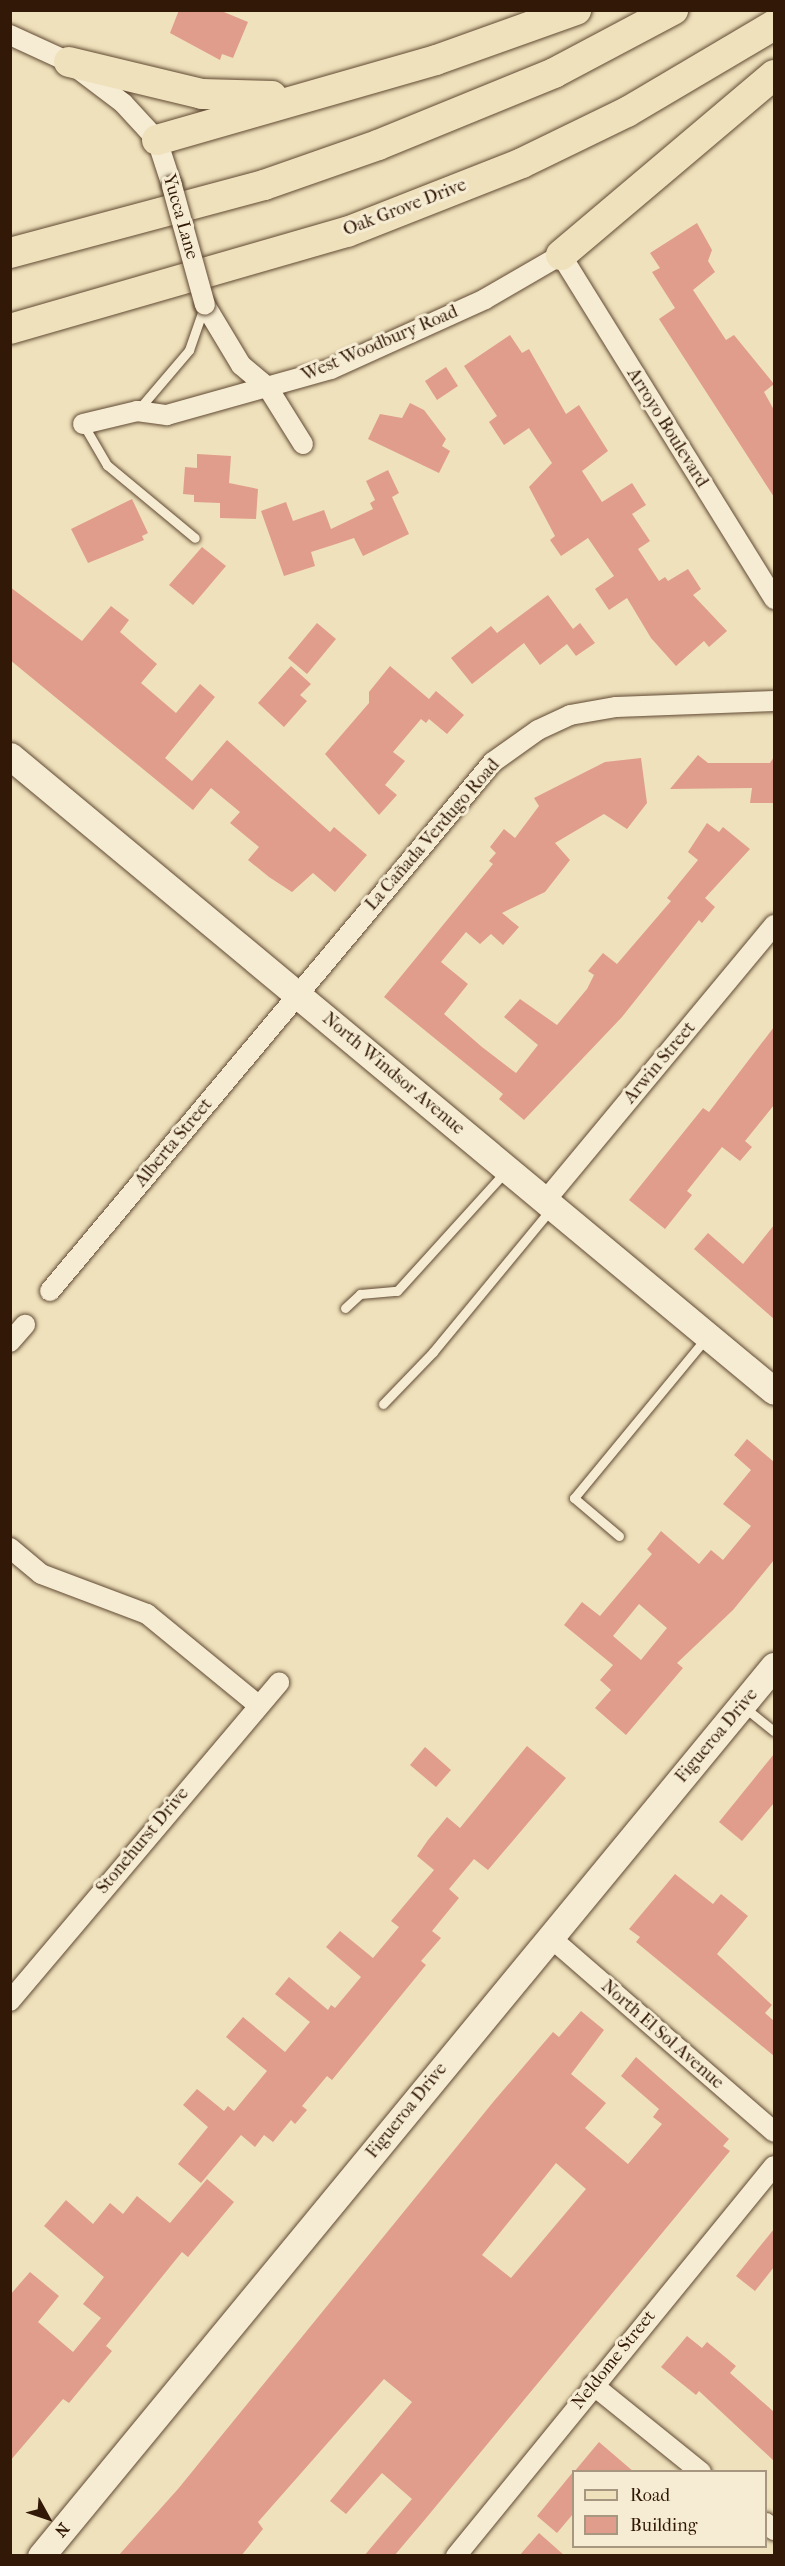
<!DOCTYPE html>
<meta charset="utf-8">
<style>
body{margin:0}
#map{position:relative;width:785px;height:2566px;overflow:hidden;background:#efe1bb;font-family:"IM FELL French Canon",serif}
div>[style]{position:absolute}
.building>*{inset:0;background:#e09d8c}
.roads{filter:drop-shadow(0 0 2px #614a34) drop-shadow(0 0 2px #614a34)}
.lane>*{height:9px;margin:-4.5px;padding:0 4.5px;transform-origin:4.5px;border-radius:4.5px;background:#f5ecd3}
.street>*{height:20px;margin:-10px;padding:0 10px;transform-origin:10px;border-radius:10px;background:#f5ecd3}
.secondary>*{height:27px;margin:-13.5px;padding:0 13.5px;transform-origin:13.5px;border-radius:13.5px;background:#f5ecd3}
.primary>*{height:30px;margin:-15px;padding:0 15px;transform-origin:15px;border-radius:15px;background:#efe1bb}
.bridges{filter:drop-shadow(0 0 2px #614a34) drop-shadow(0 0 2px #614a34)}
.street-bridge>*{height:20px;margin:-10px;padding:0 10px;transform-origin:10px;border-radius:10px;background:#f5ecd3}
span{translate:-50% -50%;white-space:nowrap;text-align:center;line-height:1.15;-webkit-text-stroke:6px #f5ecd3;paint-order:stroke}
.street-label{font-size:18px;color:#321807}
.frame{position:absolute;inset:0;border:12px solid #321807;pointer-events:none}
.legend{position:absolute;left:572px;top:2470px;width:195px;height:78px;box-sizing:border-box;background:#f5ecd3;border:2px solid #a79781;margin:0;padding:8px 10px;list-style:none;font-size:18px;color:#321807}
.legend li{display:flex;align-items:center;gap:12px;height:30px}
.legend b{width:30px;border:2px solid #a79781}
.north{position:absolute;left:18px;top:2488px;width:60px;height:60px;-webkit-text-stroke:4px #f5ecd3;paint-order:stroke;rotate:130deg;font-size:16px;font-weight:700;line-height:24px;text-align:center;color:#321807}
.north::after{content:'';display:block;margin:auto;width:21px;height:27px;background:#321807;clip-path:polygon(50% 0,100% 100%,50% 72%,0 100%)}
</style>
<div id="map">
<div class="building">
<i style="clip-path:polygon(179px 10px,219px 10px,248px 22px,233px 58px,222px 54px,220px 60px,170px 33px)"></i>
<i style="clip-path:polygon(697px 223px,712px 250px,708px 261px,715px 272px,693px 290px,726px 340px,734px 335px,774px 384px,764px 392px,774px 410px,774px 497px,659px 319px,675px 308px,652px 272px,660px 268px,650px 253px)"></i>
<i style="clip-path:polygon(510px 335px,522px 353px,529px 349px,566px 414px,579px 405px,608px 451px,582px 471px,602px 502px,632px 483px,646px 505px,632px 514px,650px 541px,638px 549px,659px 581px,665px 577px,668px 581px,688px 569px,701px 589px,693px 595px,727px 631px,709px 647px,704px 641px,676px 666px,651px 638px,627px 598px,609px 610px,595px 589px,614px 576px,588px 538px,561px 556px,550px 540px,555px 536px,529px 487px,552px 463px,529px 428px,504px 445px,489px 422px,497px 416px,464px 366px)"></i>
<i style="clip-path:polygon(446px 367px,458px 386px,437px 400px,425px 381px)"></i>
<i style="clip-path:polygon(410px 403px,424px 410px,446px 439px,442px 446px,450px 451px,439px 473px,368px 439px,380px 414px,402px 418px)"></i>
<i style="clip-path:polygon(197px 454px,231px 456px,229px 483px,258px 489px,256px 519px,220px 518px,220px 503px,194px 502px,194px 495px,183px 494px,185px 467px,197px 468px)"></i>
<i style="clip-path:polygon(388px 470px,399px 493px,392px 497px,409px 534px,363px 556px,354px 538px,336px 544px,311px 552px,315px 566px,284px 576px,261px 511px,286px 502px,293px 521px,324px 510px,331px 529px,373px 509px,370px 503px,375px 500px,366px 481px)"></i>
<i style="clip-path:polygon(132px 499px,148px 533px,142px 536px,144px 540px,88px 563px,71px 529px)"></i>
<i style="clip-path:polygon(202px 547px,226px 566px,193px 605px,169px 585px)"></i>
<i style="clip-path:polygon(10px 587px,82px 641px,111px 606px,129px 620px,120px 632px,157px 664px,141px 683px,176px 713px,200px 684px,215px 697px,165px 758px,192px 781px,227px 740px,330px 832px,334px 827px,367px 855px,335px 892px,313px 873px,292px 892px,269px 877px,248px 860px,259px 847px,230px 823px,240px 812px,211px 788px,193px 810px,10px 660px)"></i>
<i style="clip-path:polygon(548px 595px,573px 629px,580px 623px,595px 643px,576px 656px,567px 644px,540px 665px,524px 643px,472px 684px,451px 658px,491px 626px,497px 633px)"></i>
<i style="clip-path:polygon(317px 623px,336px 639px,307px 674px,288px 658px)"></i>
<i style="clip-path:polygon(291px 666px,311px 684px,300px 695px,307px 701px,284px 727px,258px 703px)"></i>
<i style="clip-path:polygon(390px 666px,429px 699px,436px 691px,464px 715px,447px 734px,429px 719px,426px 723px,421px 719px,393px 752px,405px 761px,385px 785px,397px 795px,379px 815px,325px 754px,369px 703px,369px 692px)"></i>
<i style="clip-path:polygon(698px 755px,708px 763px,770px 763px,774px 757px,774px 803px,750px 803px,752px 788px,670px 789px)"></i>
<i style="clip-path:polygon(641px 758px,647px 803px,627px 829px,604px 814px,555px 843px,570px 860px,545px 892px,502px 913px,519px 927px,503px 945px,491px 934px,480px 944px,466px 932px,441px 962px,468px 984px,444px 1014px,482px 1047px,516px 1073px,538px 1045px,504px 1017px,520px 999px,557px 1025px,587px 989px,594px 975px,588px 971px,603px 953px,617px 964px,671px 901px,667px 898px,698px 860px,688px 852px,707px 823px,719px 832px,723px 827px,750px 849px,705px 898px,715px 907px,702px 923px,699px 920px,622px 1017px,524px 1120px,499px 1099px,503px 1094px,384px 997px,493px 864px,489px 861px,496px 853px,490px 847px,504px 829px,515px 838px,539px 806px,534px 798px,605px 762px)"></i>
<i style="clip-path:polygon(774px 1027px,774px 1105px,745px 1141px,752px 1147px,740px 1161px,722px 1147px,687px 1191px,692px 1195px,665px 1229px,629px 1200px,703px 1108px,709px 1112px)"></i>
<i style="clip-path:polygon(774px 1225px,774px 1319px,694px 1249px,708px 1233px,743px 1264px)"></i>
<i style="clip-path:polygon(evenodd,747px 1439px,774px 1462px,774px 1560px,733px 1610px,677px 1663px,683px 1668px,626px 1735px,595px 1708px,611px 1690px,600px 1680px,613px 1665px,564px 1625px,582px 1602px,600px 1616px,652px 1554px,647px 1549px,661px 1531px,699px 1564px,711px 1550px,723px 1560px,751px 1526px,723px 1504px,751px 1470px,734px 1455px,747px 1439px,639px 1604px,667px 1628px,641px 1660px,613px 1636px,639px 1604px)"></i>
<i style="clip-path:polygon(527px 1746px,566px 1778px,488px 1870px,474px 1859px,449px 1889px,459px 1898px,432px 1931px,441px 1938px,421px 1961px,426px 1965px,332px 2080px,327px 2076px,302px 2106px,307px 2110px,295px 2124px,291px 2120px,273px 2142px,264px 2135px,255px 2147px,241px 2135px,201px 2183px,178px 2164px,208px 2127px,183px 2105px,197px 2089px,224px 2111px,228px 2106px,234px 2111px,267px 2071px,226px 2037px,243px 2017px,285px 2052px,310px 2022px,275px 1994px,289px 1977px,328px 2010px,331px 2005px,335px 2008px,361px 1977px,326px 1947px,340px 1931px,373px 1958px,399px 1927px,391px 1921px,434px 1870px,417px 1856px,428px 1840px,447px 1817px,460px 1828px)"></i>
<i style="clip-path:polygon(425px 1747px,451px 1770px,436px 1787px,410px 1765px)"></i>
<i style="clip-path:polygon(774px 1754px,774px 1803px,742px 1841px,719px 1822px)"></i>
<i style="clip-path:polygon(675px 1874px,713px 1904px,721px 1894px,748px 1916px,717px 1954px,772px 2005px,765px 2013px,774px 2021px,774px 2056px,636px 1942px,640px 1937px,629px 1929px)"></i>
<i style="clip-path:polygon(evenodd,581px 2011px,604px 2030px,571px 2074px,606px 2103px,585px 2128px,628px 2164px,662px 2124px,653px 2117px,659px 2109px,621px 2076px,636px 2057px,729px 2139px,723px 2146px,730px 2151px,422px 2523px,394px 2556px,364px 2556px,412px 2499px,382px 2473px,346px 2514px,330px 2501px,412px 2402px,384px 2379px,258px 2522px,263px 2529px,241px 2556px,118px 2556px,178px 2489px,494px 2101px,553px 2032px,559px 2037px,581px 2011px,556px 2163px,586px 2189px,511px 2278px,482px 2255px,556px 2163px)"></i>
<i style="clip-path:polygon(207px 2179px,234px 2202px,188px 2257px,182px 2252px,106px 2346px,112px 2351px,69px 2403px,63px 2399px,10px 2461px,10px 2295px,30px 2272px,59px 2296px,38px 2322px,73px 2352px,101px 2318px,83px 2304px,104px 2277px,44px 2226px,66px 2200px,93px 2224px,110px 2203px,123px 2214px,137px 2196px,170px 2223px)"></i>
<i style="clip-path:polygon(774px 2229px,774px 2267px,755px 2291px,736px 2276px)"></i>
<i style="clip-path:polygon(687px 2336px,702px 2348px,707px 2342px,736px 2366px,730px 2373px,774px 2412px,774px 2461px,699px 2391px,696px 2395px,661px 2367px)"></i>
<i style="clip-path:polygon(599px 2442px,634px 2472px,574px 2472px)"></i>
<i style="clip-path:polygon(573px 2472px,573px 2514px,557px 2533px,537px 2516px)"></i>
<i style="clip-path:polygon(539px 2533px,565px 2556px,519px 2556px)"></i>
</div>
<div class="roads">
<div class="lane">
<i style="left:138px;top:410px;width:79px;rotate:-49.6deg"></i>
<i style="left:189px;top:350px;width:46px;rotate:-70.8deg"></i>
<i style="left:83px;top:424px;width:48px;rotate:59.7deg"></i>
<i style="left:107px;top:465px;width:114px;rotate:39.7deg"></i>
<i style="left:345px;top:1308px;width:21px;rotate:-43deg"></i>
<i style="left:360px;top:1294px;width:37px;rotate:-5deg"></i>
<i style="left:397px;top:1291px;width:162px;rotate:-47.8deg"></i>
<i style="left:383px;top:1404px;width:72px;rotate:-46.1deg"></i>
<i style="left:433px;top:1352px;width:185px;rotate:-50.5deg"></i>
<i style="left:619px;top:1536px;width:59px;rotate:-139.8deg"></i>
<i style="left:574px;top:1498px;width:207px;rotate:-50.5deg"></i>
<i style="left:744px;top:1707px;width:38px;rotate:39deg"></i>
</div>
<div class="street">
<i style="left:10px;top:35px;width:65px;rotate:24.6deg"></i>
<i style="left:69px;top:62px;width:68px;rotate:37.2deg"></i>
<i style="left:123px;top:103px;width:50px;rotate:47.4deg"></i>
<i style="left:157px;top:140px;width:48px;rotate:71.9deg"></i>
<i style="left:205px;top:305px;width:70px;rotate:59deg"></i>
<i style="left:241px;top:365px;width:35px;rotate:40deg"></i>
<i style="left:268px;top:388px;width:66px;rotate:58deg"></i>
<i style="left:83px;top:424px;width:56px;rotate:-13.5deg"></i>
<i style="left:137px;top:411px;width:30px;rotate:8deg"></i>
<i style="left:167px;top:415px;width:170px;rotate:-15.7deg"></i>
<i style="left:331px;top:369px;width:169px;rotate:-24.4deg"></i>
<i style="left:485px;top:299px;width:88px;rotate:-30.1deg"></i>
<i style="left:561px;top:255px;width:405px;rotate:58.2deg"></i>
<i style="left:545px;top:1201px;width:359px;rotate:-50.3deg"></i>
<i style="left:50px;top:1291px;width:690px;rotate:-50.06deg"></i>
<i style="left:493px;top:762px;width:55px;rotate:-35.4deg"></i>
<i style="left:538px;top:730px;width:35px;rotate:-25deg"></i>
<i style="left:570px;top:715px;width:47px;rotate:-9.9deg"></i>
<i style="left:616px;top:707px;width:158px;rotate:-2.2deg"></i>
<i style="left:10px;top:1342px;width:23px;rotate:-49deg"></i>
<i style="left:10px;top:1548px;width:40px;rotate:40deg"></i>
<i style="left:41px;top:1574px;width:113px;rotate:20.7deg"></i>
<i style="left:147px;top:1614px;width:142px;rotate:39.3deg"></i>
<i style="left:550px;top:1937px;width:297px;rotate:41deg"></i>
<i style="left:10px;top:2001px;width:417px;rotate:-49.8deg"></i>
<i style="left:593px;top:2385px;width:139px;rotate:38.9deg"></i>
<i style="left:766px;top:2523px;width:11px;rotate:41deg"></i>
<i style="left:456px;top:2556px;width:503px;rotate:-50.81deg"></i>
</div>
<div class="secondary">
<i style="left:10px;top:756px;width:993px;rotate:39.73deg"></i>
<i style="left:41px;top:2556px;width:1153px;rotate:-50.53deg"></i>
</div>
<div class="primary">
<i style="left:69px;top:62px;width:137px;rotate:13.5deg"></i>
<i style="left:202px;top:94px;width:70px;rotate:1.6deg"></i>
<i style="left:157px;top:140px;width:290px;rotate:-16deg"></i>
<i style="left:436px;top:60px;width:149px;rotate:-19.7deg"></i>
<i style="left:10px;top:253px;width:263px;rotate:-15deg"></i>
<i style="left:264px;top:185px;width:121px;rotate:-19.3deg"></i>
<i style="left:378px;top:145px;width:190px;rotate:-22.2deg"></i>
<i style="left:554px;top:73px;width:135px;rotate:-27.9deg"></i>
<i style="left:561px;top:255px;width:279px;rotate:-40.2deg"></i>
<i style="left:10px;top:329px;width:351px;rotate:-16.1deg"></i>
<i style="left:347px;top:232px;width:188px;rotate:-21.5deg"></i>
<i style="left:522px;top:163px;width:117px;rotate:-25.9deg"></i>
<i style="left:627px;top:112px;width:171px;rotate:-30.6deg"></i>
</div>
</div>
<div class="bridges">
<div class="street-bridge">
<i style="left:172px;top:186px;width:123px;rotate:74.5deg"></i>
</div>
</div>
<div class="street-label">
<span style="left:405px;top:208px;rotate:-21deg">Oak Grove Drive</span>
<span style="left:180px;top:217px;rotate:74deg">Yucca Lane</span>
<span style="left:380px;top:344px;rotate:-23deg">West Woodbury Road</span>
<span style="left:667px;top:428px;rotate:58deg">Arroyo Boulevard</span>
<span style="left:433px;top:835px;rotate:-49deg">La Cañada Verdugo Road</span>
<span style="left:660px;top:1063px;rotate:-50deg">Arwin Street</span>
<span style="left:393px;top:1074px;rotate:40deg">North Windsor Avenue</span>
<span style="left:174px;top:1143px;rotate:-50deg">Alberta Street</span>
<span style="left:717px;top:1736px;rotate:-50deg">Figueroa Drive</span>
<span style="left:143px;top:1841px;rotate:-50deg">Stonehurst Drive</span>
<span style="left:662px;top:2035px;rotate:41deg">North El Sol Avenue</span>
<span style="left:407px;top:2111px;rotate:-51deg">Figueroa Drive</span>
<span style="left:614px;top:2360px;rotate:-51deg">Neldome Street</span>
</div>
<div class="frame"></div>
<ul class="legend">
<li><b style="height:8px;background:#efe1bb"></b>Road</li>
<li><b style="height:16px;background:#e09d8c"></b>Building</li>
</ul>
<div class="north">N</div>
</div>
